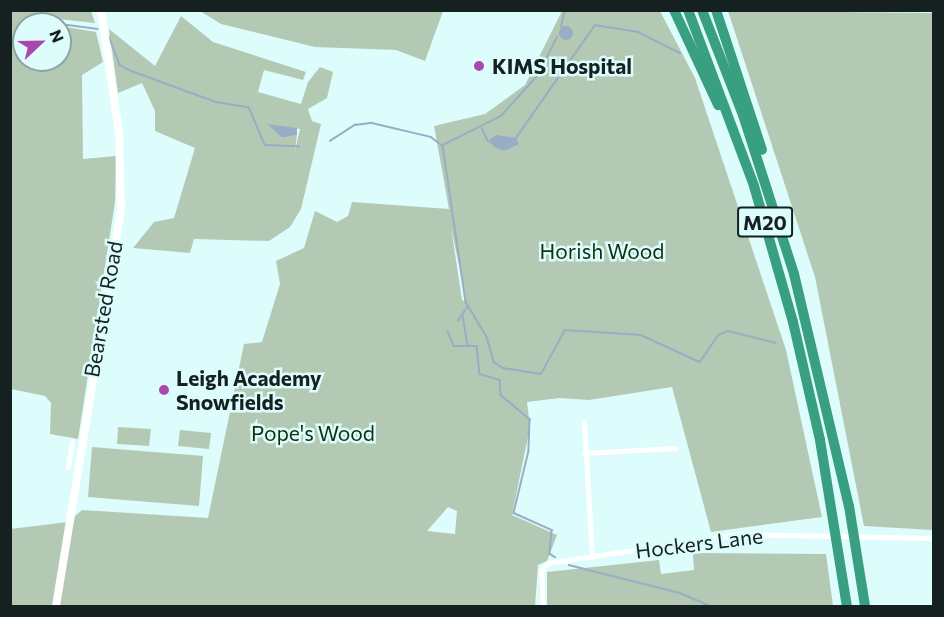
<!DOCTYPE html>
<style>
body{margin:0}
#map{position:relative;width:944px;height:617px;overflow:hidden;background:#ddfcfc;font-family:Commissioner,sans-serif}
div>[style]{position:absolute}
.green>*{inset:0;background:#b4c9b3}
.water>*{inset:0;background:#97aec4}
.round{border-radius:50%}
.stream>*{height:1.5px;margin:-0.75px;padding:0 0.75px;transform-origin:0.75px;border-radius:0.75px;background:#97aec4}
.street>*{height:5px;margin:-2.5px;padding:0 2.5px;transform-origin:2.5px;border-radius:2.5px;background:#fff}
.secondary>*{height:8px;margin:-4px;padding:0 4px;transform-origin:4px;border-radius:4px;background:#fff}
.highway>*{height:10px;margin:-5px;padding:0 5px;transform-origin:5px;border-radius:5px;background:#399f81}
.dots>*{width:16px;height:16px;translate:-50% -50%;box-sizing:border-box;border:3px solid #ddfcfc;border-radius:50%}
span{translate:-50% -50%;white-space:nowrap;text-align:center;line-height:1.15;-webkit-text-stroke:5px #ddfcfc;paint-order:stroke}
.shield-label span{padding:2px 4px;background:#ddfcfc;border:2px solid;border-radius:4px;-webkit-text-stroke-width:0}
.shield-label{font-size:20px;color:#152020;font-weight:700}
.poi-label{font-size:21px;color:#152020;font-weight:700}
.left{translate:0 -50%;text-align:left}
.park-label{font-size:21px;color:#0f3110}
.street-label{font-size:21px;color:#152020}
.frame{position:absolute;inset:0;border:12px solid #152020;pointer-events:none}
.north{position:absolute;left:12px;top:12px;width:60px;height:60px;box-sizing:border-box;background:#ddfcfc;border:2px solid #8da4a4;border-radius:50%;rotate:68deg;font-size:16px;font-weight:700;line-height:24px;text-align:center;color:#152020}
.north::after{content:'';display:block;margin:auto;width:21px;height:27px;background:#aa48af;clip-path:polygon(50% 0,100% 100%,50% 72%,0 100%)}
</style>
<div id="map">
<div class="green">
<i style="clip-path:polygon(10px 11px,37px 11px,43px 23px,50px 24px,24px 24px,24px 60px,60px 60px,60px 26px,96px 32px,103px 62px,82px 75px,83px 159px,116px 156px,115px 202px,78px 439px,50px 434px,51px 403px,45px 396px,11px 389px)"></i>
<i style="clip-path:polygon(44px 11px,91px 11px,95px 23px,48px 18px)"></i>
<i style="clip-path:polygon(200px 11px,443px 11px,425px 61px,396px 50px,315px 47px,221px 24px)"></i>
<i style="clip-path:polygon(evenodd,562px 11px,660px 11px,695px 78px,786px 350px,822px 517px,711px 532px,672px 387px,589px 400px,560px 398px,527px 402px,530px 427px,512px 515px,557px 535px,547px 561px,538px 565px,535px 606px,11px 606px,10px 529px,68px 522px,82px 510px,208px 518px,244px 344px,262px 342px,280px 284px,276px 261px,304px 248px,315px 211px,337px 222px,348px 216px,352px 202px,449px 209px,434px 126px,485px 114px,525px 85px,562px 11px,451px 227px,466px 299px,463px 301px,462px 300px,451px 227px,562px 11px,448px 507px,457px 511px,455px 534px,427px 531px,448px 507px)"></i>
<i style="clip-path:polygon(728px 11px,933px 13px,933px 530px,864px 526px,815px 277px)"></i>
<i style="clip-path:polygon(evenodd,181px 16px,213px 42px,306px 72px,303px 80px,264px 70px,258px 92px,301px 104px,308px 82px,320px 67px,333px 72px,327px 98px,308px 109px,312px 121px,321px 124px,301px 209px,290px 227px,269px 241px,194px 239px,190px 253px,133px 248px,154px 222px,174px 218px,195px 148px,155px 131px,155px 111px,142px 83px,118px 93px,109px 29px,155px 66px,181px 16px,268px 125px,300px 129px,295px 151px,297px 135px,282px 138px,268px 125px)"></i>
<i style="clip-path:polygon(118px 427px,151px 429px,149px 446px,117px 444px)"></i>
<i style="clip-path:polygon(180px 430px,211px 433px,209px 449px,178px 446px)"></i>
<i style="clip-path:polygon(92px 447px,203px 456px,199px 506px,88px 497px)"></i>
<i style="clip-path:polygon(693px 553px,826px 554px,833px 606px,547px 606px,547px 572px,659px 560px,661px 574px,694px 570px)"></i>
</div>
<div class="water">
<i class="round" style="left:559px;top:26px;width:14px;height:14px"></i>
<i style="clip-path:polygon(267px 124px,297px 128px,297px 135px,282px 138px)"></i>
<i style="clip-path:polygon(496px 135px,516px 138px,519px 144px,504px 151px,496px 148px,488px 141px)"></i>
</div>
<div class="stream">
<i style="left:40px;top:10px;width:18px;rotate:45deg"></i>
<i style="left:53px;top:23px;width:45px;rotate:7.6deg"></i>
<i style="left:561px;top:27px;width:17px;rotate:-77deg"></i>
<i style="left:109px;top:36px;width:31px;rotate:69deg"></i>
<i style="left:120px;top:65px;width:10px;rotate:29deg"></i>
<i style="left:129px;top:70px;width:93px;rotate:20.2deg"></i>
<i style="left:216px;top:102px;width:33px;rotate:9deg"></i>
<i style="left:249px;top:107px;width:41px;rotate:67.2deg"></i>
<i style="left:265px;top:145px;width:34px;rotate:2deg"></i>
<i style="left:482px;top:128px;width:14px;rotate:65deg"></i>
<i style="left:516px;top:138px;width:138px;rotate:-55deg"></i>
<i style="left:595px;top:25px;width:44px;rotate:9.2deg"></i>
<i style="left:638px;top:32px;width:47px;rotate:26.6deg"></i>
<i style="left:330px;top:141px;width:30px;rotate:-33deg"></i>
<i style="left:355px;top:125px;width:17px;rotate:-7deg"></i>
<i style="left:372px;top:123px;width:61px;rotate:13.3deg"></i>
<i style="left:431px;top:137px;width:15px;rotate:37deg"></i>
<i style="left:443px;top:146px;width:158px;rotate:81.6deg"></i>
<i style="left:466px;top:302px;width:41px;rotate:59deg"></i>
<i style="left:487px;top:337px;width:26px;rotate:74deg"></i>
<i style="left:494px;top:362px;width:11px;rotate:34deg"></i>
<i style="left:503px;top:368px;width:38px;rotate:9deg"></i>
<i style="left:541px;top:374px;width:50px;rotate:-61.4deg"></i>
<i style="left:565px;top:330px;width:76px;rotate:3.8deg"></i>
<i style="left:641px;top:335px;width:65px;rotate:24.6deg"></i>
<i style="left:700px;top:362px;width:32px;rotate:-56deg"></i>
<i style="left:718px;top:335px;width:11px;rotate:-22deg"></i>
<i style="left:728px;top:331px;width:49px;rotate:14deg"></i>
<i style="left:443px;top:145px;width:65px;rotate:-26.6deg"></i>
<i style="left:501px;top:116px;width:55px;rotate:-47.9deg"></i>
<i style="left:538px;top:75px;width:42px;rotate:-63.4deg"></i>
<i style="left:463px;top:315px;width:30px;rotate:81deg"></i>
<i style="left:458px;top:321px;width:17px;rotate:-57deg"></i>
<i style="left:448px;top:331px;width:16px;rotate:68deg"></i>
<i style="left:454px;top:346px;width:23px"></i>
<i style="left:477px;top:346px;width:28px;rotate:84deg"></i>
<i style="left:480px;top:374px;width:21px;rotate:17deg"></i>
<i style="left:500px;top:380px;width:15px;rotate:86deg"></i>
<i style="left:501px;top:395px;width:38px;rotate:40deg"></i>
<i style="left:530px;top:419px;width:32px;rotate:92deg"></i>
<i style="left:529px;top:451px;width:64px;rotate:103.6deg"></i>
<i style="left:514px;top:513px;width:42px;rotate:24.1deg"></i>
<i style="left:552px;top:530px;width:24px;rotate:95deg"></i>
<i style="left:550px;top:554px;width:6px;rotate:31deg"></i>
<i style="left:569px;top:565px;width:114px;rotate:14.2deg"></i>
<i style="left:680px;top:593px;width:33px;rotate:23deg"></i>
</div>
<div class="street">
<i style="left:584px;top:422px;width:135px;rotate:86.6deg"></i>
<i style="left:584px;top:453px;width:91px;rotate:-3.1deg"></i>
<i style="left:68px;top:467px;width:25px;rotate:-81deg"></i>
<i style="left:543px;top:606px;width:35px;rotate:-93deg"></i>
<i style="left:541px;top:571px;width:11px;rotate:-49deg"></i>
<i style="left:548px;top:563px;width:193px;rotate:-8.6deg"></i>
<i style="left:739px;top:534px;width:195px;rotate:1.2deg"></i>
</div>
<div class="secondary">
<i style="left:56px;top:606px;width:403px;rotate:-80.7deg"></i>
<i style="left:121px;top:208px;width:75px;rotate:-91.5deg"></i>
<i style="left:119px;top:133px;width:124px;rotate:-98.3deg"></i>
</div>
<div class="highway">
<i style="left:674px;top:10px;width:105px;rotate:65.1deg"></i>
<i style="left:688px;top:10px;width:188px;rotate:69.4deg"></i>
<i style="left:754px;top:186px;width:141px;rotate:74deg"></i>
<i style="left:793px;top:322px;width:121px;rotate:77.1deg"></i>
<i style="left:820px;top:440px;width:168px;rotate:80.8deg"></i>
<i style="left:702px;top:10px;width:113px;rotate:68.7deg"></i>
<i style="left:743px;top:115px;width:167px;rotate:72.2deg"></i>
<i style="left:794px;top:274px;width:238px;rotate:76.7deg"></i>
<i style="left:849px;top:506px;width:101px;rotate:80.9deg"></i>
<i style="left:716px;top:10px;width:147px;rotate:71.8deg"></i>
</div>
<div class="dots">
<i style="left:479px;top:66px;background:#aa48af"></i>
<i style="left:164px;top:390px;background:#aa48af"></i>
</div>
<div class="shield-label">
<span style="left:765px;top:222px">M20</span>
</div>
<div class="poi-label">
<span class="left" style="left:492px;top:66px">KIMS Hospital</span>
<span class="left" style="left:176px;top:390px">Leigh Academy<br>Snowfields</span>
</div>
<div class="park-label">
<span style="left:602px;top:251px">Horish Wood</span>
<span style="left:313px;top:433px">Pope's Wood</span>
</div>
<div class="street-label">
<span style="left:103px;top:309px;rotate:-80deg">Bearsted Road</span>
<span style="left:699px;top:543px;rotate:-7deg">Hockers Lane</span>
</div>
<div class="frame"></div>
<div class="north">N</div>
</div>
